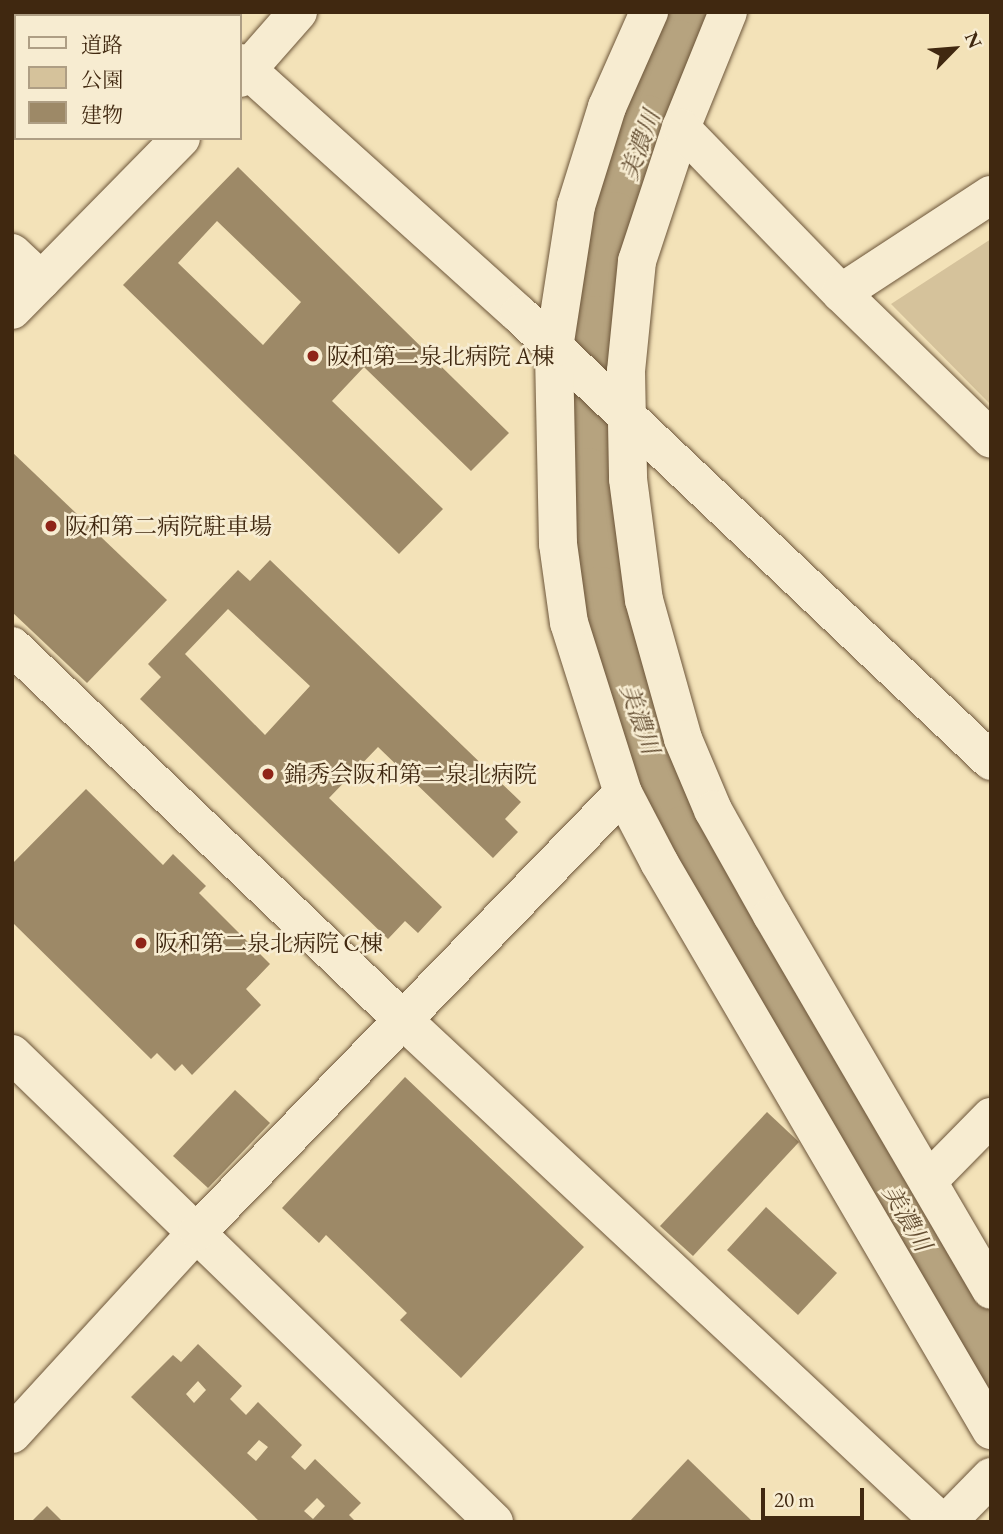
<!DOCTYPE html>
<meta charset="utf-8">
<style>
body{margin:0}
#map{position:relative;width:1003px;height:1534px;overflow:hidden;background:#f3e2b8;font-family:"EB Garamond","Noto Serif JP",serif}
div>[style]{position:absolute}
.green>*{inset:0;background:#d5c29b}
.river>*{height:61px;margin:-30.5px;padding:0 30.5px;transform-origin:30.5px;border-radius:30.5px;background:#b6a37f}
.building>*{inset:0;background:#9d8967}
.roads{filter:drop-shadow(0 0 2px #6d563a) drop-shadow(0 0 2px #6d563a)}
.minor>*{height:38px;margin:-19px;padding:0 19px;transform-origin:19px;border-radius:19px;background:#f7ecd1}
.dots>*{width:19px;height:19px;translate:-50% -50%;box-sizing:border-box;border:4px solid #f7ecd1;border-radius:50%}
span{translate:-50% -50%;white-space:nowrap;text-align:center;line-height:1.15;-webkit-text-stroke:5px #f7ecd1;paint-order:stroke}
.poi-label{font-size:23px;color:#402810}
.left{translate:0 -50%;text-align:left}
.water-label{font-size:24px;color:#634d31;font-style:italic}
.frame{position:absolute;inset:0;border:14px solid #402810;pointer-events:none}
.legend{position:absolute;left:14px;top:14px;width:228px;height:126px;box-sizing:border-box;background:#f7ecd1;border:2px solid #ae9e84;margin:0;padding:9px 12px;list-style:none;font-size:21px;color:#402810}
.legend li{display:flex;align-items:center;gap:14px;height:35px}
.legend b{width:35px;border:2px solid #ae9e84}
.north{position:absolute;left:919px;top:14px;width:70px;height:70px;-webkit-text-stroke:5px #f7ecd1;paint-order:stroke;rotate:65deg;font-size:19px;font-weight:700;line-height:28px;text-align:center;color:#402810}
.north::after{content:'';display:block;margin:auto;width:24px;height:32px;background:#402810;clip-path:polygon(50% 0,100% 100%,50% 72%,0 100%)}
.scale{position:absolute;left:761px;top:1488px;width:103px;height:32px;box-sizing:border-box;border:4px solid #402810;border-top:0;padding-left:9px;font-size:21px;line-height:24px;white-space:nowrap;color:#402810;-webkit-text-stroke:5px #f7ecd1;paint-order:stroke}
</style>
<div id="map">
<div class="green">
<i style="clip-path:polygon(991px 239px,991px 405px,891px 304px)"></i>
</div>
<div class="river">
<i style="left:697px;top:12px;width:43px;rotate:118.9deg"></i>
<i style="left:676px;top:50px;width:81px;rotate:112.5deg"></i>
<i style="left:645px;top:125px;width:102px;rotate:108.3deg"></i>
<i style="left:613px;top:222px;width:105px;rotate:99.3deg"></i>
<i style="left:596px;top:326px;width:152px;rotate:93.8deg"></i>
<i style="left:586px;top:478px;width:120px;rotate:83.3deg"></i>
<i style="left:600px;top:597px;width:141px;rotate:72.7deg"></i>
<i style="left:642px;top:732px;width:112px;rotate:68deg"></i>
<i style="left:684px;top:836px;width:607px;rotate:59.63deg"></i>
</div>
<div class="building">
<i style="clip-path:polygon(evenodd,238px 167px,509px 433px,471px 471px,364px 367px,332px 401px,443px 509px,399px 554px,123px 285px,238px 167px,217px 221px,301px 302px,263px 345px,178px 263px,217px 221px)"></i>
<i style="clip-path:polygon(12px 452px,167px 600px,87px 683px,12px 612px)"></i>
<i style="clip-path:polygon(evenodd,270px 560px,521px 802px,505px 819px,518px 832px,493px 858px,378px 747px,329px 798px,442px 907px,418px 933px,405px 921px,388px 939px,140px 699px,161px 677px,148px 664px,238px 570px,250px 581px,270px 560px,228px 609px,310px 686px,265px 735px,185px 654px,228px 609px)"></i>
<i style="clip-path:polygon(86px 789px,163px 865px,173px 854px,206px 886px,199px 893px,270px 964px,246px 989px,261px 1005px,192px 1075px,182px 1064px,175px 1071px,157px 1053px,151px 1059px,12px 922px,12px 864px)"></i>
<i style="clip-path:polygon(405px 1077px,584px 1247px,461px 1378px,400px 1320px,407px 1313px,326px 1235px,319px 1243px,282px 1208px)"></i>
<i style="clip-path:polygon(235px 1090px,270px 1123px,208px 1188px,173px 1156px)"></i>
<i style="clip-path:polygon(767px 1112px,799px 1142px,693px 1256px,660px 1226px)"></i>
<i style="clip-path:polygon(766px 1207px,837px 1273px,798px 1315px,727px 1250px)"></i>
<i style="clip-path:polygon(evenodd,198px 1344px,242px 1386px,230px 1399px,246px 1415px,258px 1402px,302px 1445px,291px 1457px,305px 1470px,315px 1459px,361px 1503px,349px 1515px,356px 1522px,260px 1522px,131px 1397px,173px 1355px,181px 1362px,198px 1344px,198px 1381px,206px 1390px,194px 1403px,186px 1394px,198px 1381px,198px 1344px,259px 1440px,268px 1447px,256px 1461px,247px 1453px,259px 1440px,198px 1344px,317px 1498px,325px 1506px,313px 1519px,304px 1511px,317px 1498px)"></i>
<i style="clip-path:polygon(688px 1459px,753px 1522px,629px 1522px)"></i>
<i style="clip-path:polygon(47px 1506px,63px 1522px,31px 1522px)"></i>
</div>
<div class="roads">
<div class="minor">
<i style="left:188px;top:12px;width:5px;rotate:53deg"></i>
<i style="left:728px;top:12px;width:125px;rotate:112.1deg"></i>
<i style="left:681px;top:128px;width:140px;rotate:108.3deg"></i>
<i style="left:637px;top:261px;width:111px;rotate:95.7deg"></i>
<i style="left:626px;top:371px;width:108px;rotate:88.9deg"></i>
<i style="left:628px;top:479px;width:122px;rotate:82.5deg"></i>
<i style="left:644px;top:600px;width:144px;rotate:74.3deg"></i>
<i style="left:683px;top:739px;width:77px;rotate:67.1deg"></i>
<i style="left:713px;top:810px;width:120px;rotate:60.7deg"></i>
<i style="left:772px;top:915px;width:434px;rotate:59.7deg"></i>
<i style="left:240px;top:63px;width:375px;rotate:42deg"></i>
<i style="left:519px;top:314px;width:650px;rotate:43.44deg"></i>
<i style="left:240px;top:78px;width:88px;rotate:-48.7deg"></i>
<i style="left:681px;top:128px;width:230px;rotate:45.9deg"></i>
<i style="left:841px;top:293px;width:209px;rotate:44.2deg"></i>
<i style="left:12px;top:253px;width:40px;rotate:43deg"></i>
<i style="left:841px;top:293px;width:179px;rotate:-33.2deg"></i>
<i style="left:12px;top:310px;width:241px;rotate:-45.5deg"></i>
<i style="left:12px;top:646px;width:541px;rotate:43.73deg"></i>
<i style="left:403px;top:1020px;width:736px;rotate:43.02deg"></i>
<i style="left:623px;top:793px;width:78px;rotate:62.4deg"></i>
<i style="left:659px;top:862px;width:658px;rotate:59.69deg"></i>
<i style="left:12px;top:1054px;width:672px;rotate:44.16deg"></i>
<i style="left:928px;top:1181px;width:90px;rotate:-45.5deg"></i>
<i style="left:12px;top:1434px;width:275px;rotate:-47.5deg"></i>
<i style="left:198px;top:1231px;width:610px;rotate:-45.86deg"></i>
<i style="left:623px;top:793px;width:178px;rotate:-107.6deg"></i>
<i style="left:569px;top:623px;width:80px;rotate:-97.9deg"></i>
<i style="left:558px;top:544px;width:196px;rotate:-91.2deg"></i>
<i style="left:554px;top:348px;width:144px;rotate:-81.2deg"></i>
<i style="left:576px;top:206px;width:104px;rotate:-72.6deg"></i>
<i style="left:607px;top:107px;width:104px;rotate:-66.1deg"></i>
<i style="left:947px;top:1522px;width:63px;rotate:-45.6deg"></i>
</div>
</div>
<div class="dots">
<i style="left:313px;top:356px;background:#8f2418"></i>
<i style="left:51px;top:526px;background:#8f2418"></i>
<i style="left:268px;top:774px;background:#8f2418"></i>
<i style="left:141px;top:943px;background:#8f2418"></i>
</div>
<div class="poi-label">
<span class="left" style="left:327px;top:356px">阪和第二泉北病院 A棟</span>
<span class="left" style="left:65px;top:526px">阪和第二病院駐車場</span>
<span class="left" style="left:284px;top:774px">錦秀会阪和第二泉北病院</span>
<span class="left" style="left:155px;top:943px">阪和第二泉北病院 C棟</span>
</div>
<div class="water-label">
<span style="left:640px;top:145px;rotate:-70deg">美濃川</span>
<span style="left:640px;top:719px;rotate:71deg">美濃川</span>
<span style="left:907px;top:1218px;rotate:60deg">美濃川</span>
</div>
<div class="frame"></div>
<ul class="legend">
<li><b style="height:9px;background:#f7ecd1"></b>道路</li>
<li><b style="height:19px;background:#d5c29b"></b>公園</li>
<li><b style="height:19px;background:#9d8967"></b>建物</li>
</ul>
<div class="north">N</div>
<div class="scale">20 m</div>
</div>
